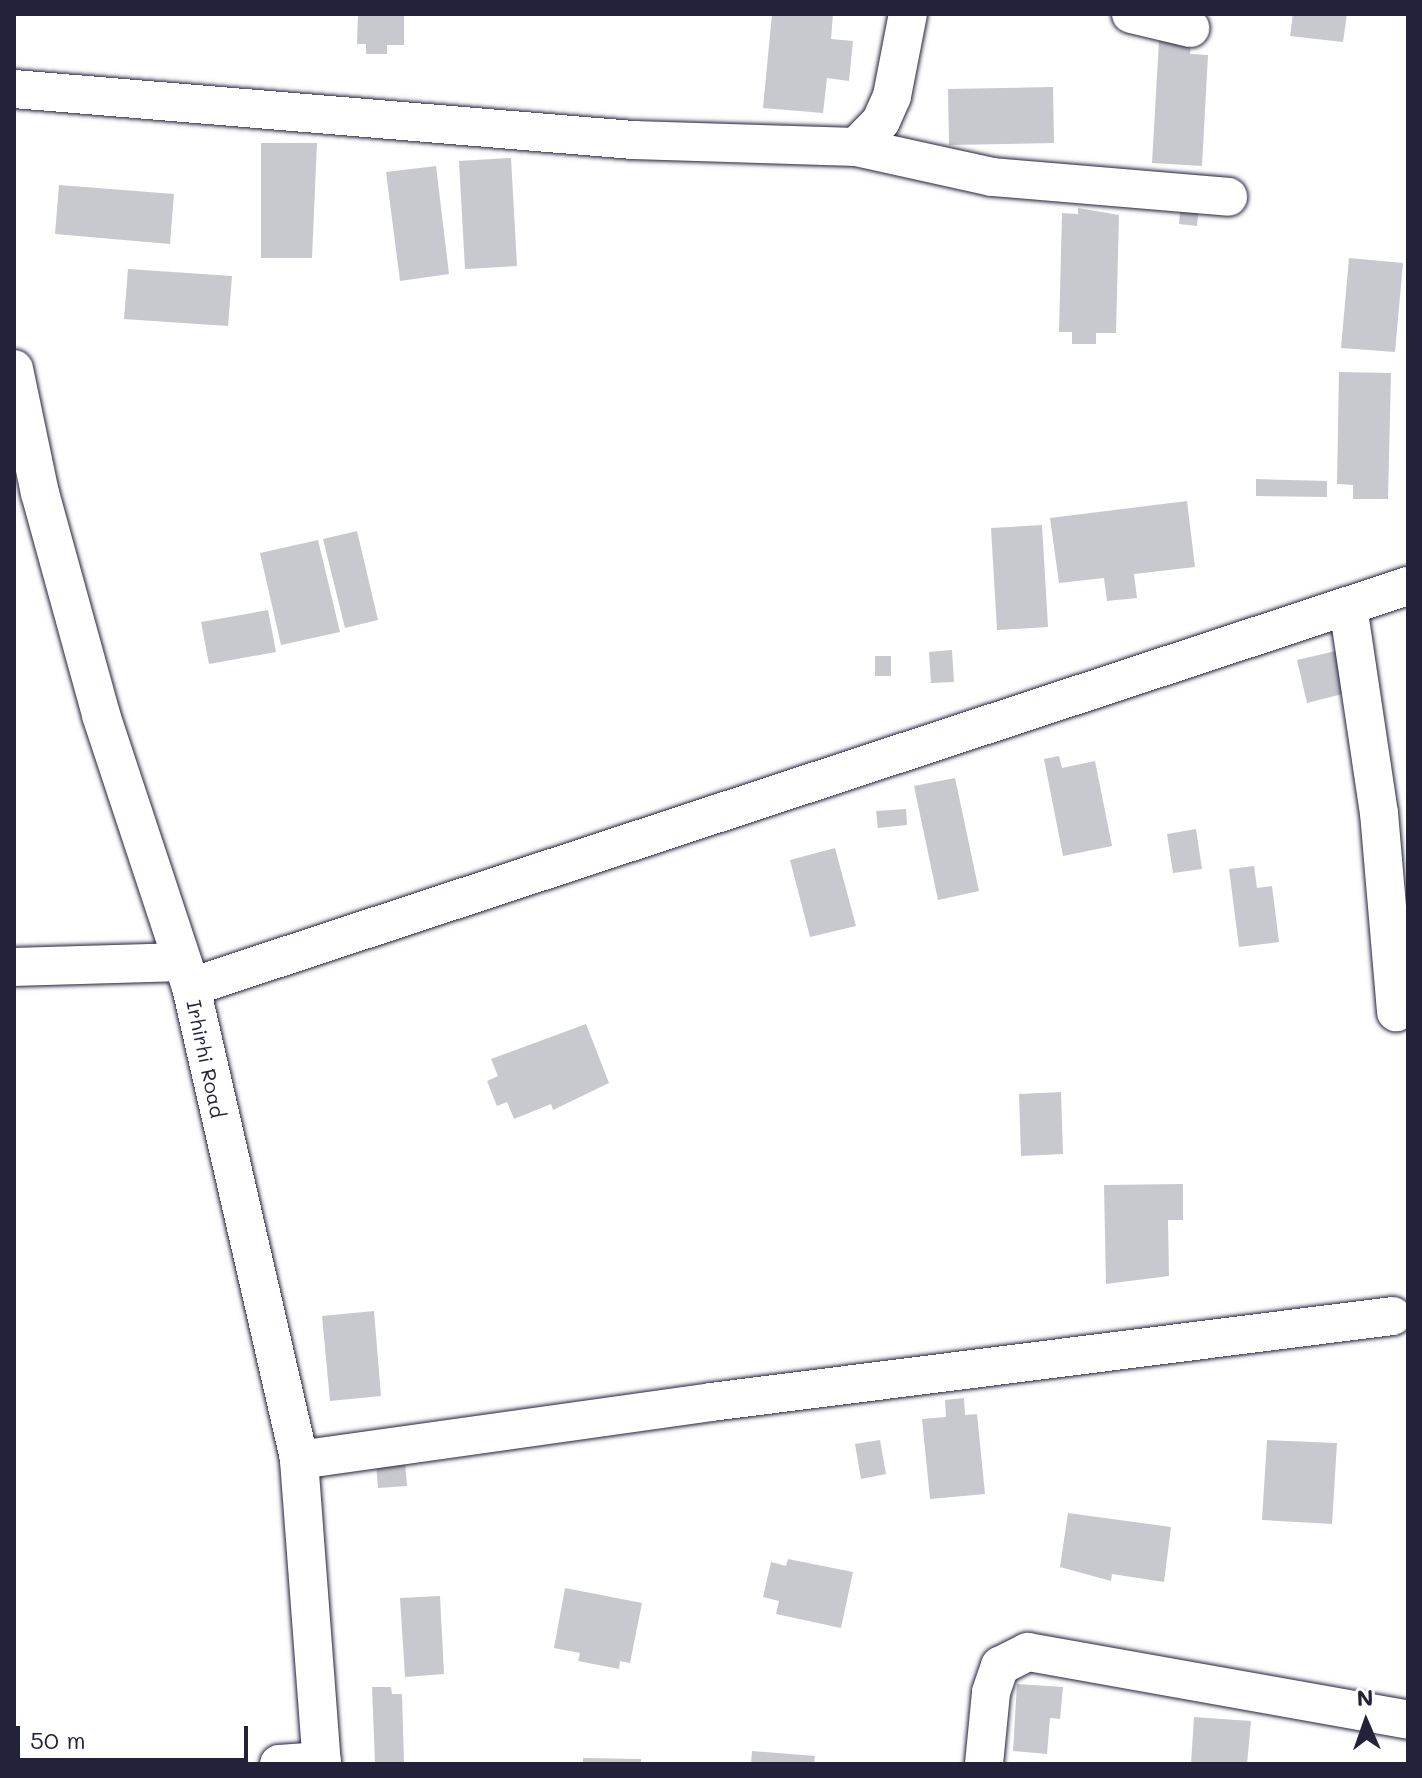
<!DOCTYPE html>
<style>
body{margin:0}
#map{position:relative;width:1422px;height:1778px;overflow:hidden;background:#fff;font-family:Mali,sans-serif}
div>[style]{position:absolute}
.building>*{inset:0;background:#c8c8cf}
.roads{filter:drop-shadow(0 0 2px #22223b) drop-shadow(0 0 2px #22223b)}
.minor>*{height:38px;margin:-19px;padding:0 19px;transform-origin:19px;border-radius:19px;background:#fff}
span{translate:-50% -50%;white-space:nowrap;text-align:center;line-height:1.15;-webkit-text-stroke:8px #fff;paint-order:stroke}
.street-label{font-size:20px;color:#22223b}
.frame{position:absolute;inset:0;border:16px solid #22223b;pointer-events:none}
.north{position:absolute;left:1326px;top:1682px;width:80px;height:80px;-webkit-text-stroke:6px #fff;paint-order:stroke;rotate:358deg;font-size:22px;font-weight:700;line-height:32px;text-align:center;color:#22223b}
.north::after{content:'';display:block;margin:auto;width:28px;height:36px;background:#22223b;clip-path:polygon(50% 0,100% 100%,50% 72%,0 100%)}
.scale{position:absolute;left:16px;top:1726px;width:232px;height:36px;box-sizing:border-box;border:4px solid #22223b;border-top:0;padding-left:10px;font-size:24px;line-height:28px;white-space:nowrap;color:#22223b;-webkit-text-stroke:6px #fff;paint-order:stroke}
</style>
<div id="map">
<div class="building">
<i style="clip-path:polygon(358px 14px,404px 14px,404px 45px,387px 45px,387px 54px,366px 54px,366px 44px,357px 44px)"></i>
<i style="clip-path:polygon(772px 14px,833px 14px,831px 39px,853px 41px,849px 81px,827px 78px,823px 113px,763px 108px)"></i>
<i style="clip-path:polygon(1293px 14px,1347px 14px,1343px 42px,1290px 36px)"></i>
<i style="clip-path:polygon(1159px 41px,1191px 43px,1190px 54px,1208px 55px,1202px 166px,1152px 163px)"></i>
<i style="clip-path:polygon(1053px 87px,1054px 143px,949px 145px,948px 89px)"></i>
<i style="clip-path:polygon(261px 143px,317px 143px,312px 258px,261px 258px)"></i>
<i style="clip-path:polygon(511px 158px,517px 266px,465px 269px,459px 161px)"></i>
<i style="clip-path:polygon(436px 166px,449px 274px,400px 281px,386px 172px)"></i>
<i style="clip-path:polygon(59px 185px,174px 194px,170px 244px,55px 234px)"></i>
<i style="clip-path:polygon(1181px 202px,1199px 204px,1197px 226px,1179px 224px)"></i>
<i style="clip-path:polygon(1078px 208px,1119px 215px,1116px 333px,1096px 333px,1096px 344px,1072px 344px,1072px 332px,1059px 332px,1062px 213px,1078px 214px)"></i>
<i style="clip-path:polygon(1349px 258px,1403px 263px,1395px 352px,1341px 348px)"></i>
<i style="clip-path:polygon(128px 269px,232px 276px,228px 326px,124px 319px)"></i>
<i style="clip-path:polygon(1339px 372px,1391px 373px,1388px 499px,1353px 499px,1353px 485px,1337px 484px)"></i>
<i style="clip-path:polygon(1256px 479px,1327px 481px,1327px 497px,1256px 496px)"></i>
<i style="clip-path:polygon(1187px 501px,1195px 567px,1134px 574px,1137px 598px,1107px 601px,1104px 578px,1059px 583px,1050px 518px)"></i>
<i style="clip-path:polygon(1042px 525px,1048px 627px,997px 630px,991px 528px)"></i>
<i style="clip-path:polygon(357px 531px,378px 620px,345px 628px,323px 539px)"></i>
<i style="clip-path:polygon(318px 540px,340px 632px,281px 645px,260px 553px)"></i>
<i style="clip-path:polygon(268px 610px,276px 652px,209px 664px,201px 622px)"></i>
<i style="clip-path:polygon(952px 650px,954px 682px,931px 683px,929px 652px)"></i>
<i style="clip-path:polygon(1340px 650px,1350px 692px,1307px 703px,1297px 660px)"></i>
<i style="clip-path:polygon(875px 656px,891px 656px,891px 676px,875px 676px)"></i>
<i style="clip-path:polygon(1059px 756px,1062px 768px,1095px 761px,1112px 846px,1063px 856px,1044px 759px)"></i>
<i style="clip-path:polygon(955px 778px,979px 891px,938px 900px,914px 786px)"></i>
<i style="clip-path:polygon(906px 809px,907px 825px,878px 828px,876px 811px)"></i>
<i style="clip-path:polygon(1196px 829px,1202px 869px,1173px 873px,1167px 834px)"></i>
<i style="clip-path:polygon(835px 848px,856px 926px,810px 937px,790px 860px)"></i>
<i style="clip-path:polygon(1254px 866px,1257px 888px,1272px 886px,1279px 942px,1239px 947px,1229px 869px)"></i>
<i style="clip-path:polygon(586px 1024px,609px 1083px,553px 1110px,551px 1104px,514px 1119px,507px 1102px,497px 1106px,487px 1081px,498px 1076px,491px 1059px)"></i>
<i style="clip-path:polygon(1061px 1092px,1063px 1154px,1021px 1156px,1019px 1094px)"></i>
<i style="clip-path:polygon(1183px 1184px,1183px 1220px,1168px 1220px,1169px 1276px,1106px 1284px,1104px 1185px)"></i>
<i style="clip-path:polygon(374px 1311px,381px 1396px,330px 1401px,322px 1316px)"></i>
<i style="clip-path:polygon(964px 1398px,965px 1415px,977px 1414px,985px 1494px,930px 1499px,922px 1419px,946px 1417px,945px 1400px)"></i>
<i style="clip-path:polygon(880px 1440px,886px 1474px,861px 1479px,855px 1444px)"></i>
<i style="clip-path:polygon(1267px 1440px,1337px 1443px,1332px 1524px,1262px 1520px)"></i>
<i style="clip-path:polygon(405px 1462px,407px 1486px,378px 1488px,376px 1464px)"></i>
<i style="clip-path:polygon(1068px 1513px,1171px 1527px,1164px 1582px,1112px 1574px,1111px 1581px,1060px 1567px)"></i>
<i style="clip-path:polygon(788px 1559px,853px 1572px,841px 1628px,776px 1614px,779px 1601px,763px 1597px,771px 1562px,786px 1566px)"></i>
<i style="clip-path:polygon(565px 1588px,642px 1603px,630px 1663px,620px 1661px,619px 1669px,578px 1661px,580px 1653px,554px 1648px)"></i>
<i style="clip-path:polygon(440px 1596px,444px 1674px,405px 1677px,400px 1598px)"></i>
<i style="clip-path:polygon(1017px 1684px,1063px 1687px,1060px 1719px,1050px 1718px,1047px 1754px,1013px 1751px)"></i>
<i style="clip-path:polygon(372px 1687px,391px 1687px,392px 1694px,402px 1694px,404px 1762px,375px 1763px)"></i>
<i style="clip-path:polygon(1194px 1717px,1251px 1721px,1247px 1764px,1191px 1764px)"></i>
<i style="clip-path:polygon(752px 1751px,815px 1756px,814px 1764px,751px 1764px)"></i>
<i style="clip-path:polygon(583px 1758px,641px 1759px,641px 1764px,583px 1764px)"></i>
</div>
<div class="roads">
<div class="minor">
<i style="left:1131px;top:14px;width:61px;rotate:13.3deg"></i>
<i style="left:14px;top:89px;width:621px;rotate:4.71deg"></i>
<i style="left:633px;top:140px;width:223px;rotate:1.8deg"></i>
<i style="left:856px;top:147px;width:36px;rotate:-46deg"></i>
<i style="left:881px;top:121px;width:27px;rotate:-66deg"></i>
<i style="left:892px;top:96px;width:84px;rotate:-79deg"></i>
<i style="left:856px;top:147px;width:139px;rotate:12.4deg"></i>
<i style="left:992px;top:177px;width:237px;rotate:4.8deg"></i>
<i style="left:14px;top:369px;width:127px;rotate:78.2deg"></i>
<i style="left:40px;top:493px;width:230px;rotate:74.6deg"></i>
<i style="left:101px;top:715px;width:287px;rotate:71.7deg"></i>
<i style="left:191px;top:987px;width:485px;rotate:77.1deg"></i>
<i style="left:299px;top:1460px;width:305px;rotate:85.7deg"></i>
<i style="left:1348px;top:606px;width:209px;rotate:81.5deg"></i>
<i style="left:1379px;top:813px;width:200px;rotate:85.1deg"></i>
<i style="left:14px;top:967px;width:168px;rotate:-1.7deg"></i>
<i style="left:191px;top:987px;width:1281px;rotate:-18.24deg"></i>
<i style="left:299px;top:1460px;width:416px;rotate:-8deg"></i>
<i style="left:711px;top:1402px;width:687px;rotate:-7.19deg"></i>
<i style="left:279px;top:1764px;width:43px;rotate:-4deg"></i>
<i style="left:984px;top:1764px;width:72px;rotate:-84.4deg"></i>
<i style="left:991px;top:1692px;width:28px;rotate:-71deg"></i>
<i style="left:1000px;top:1666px;width:31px;rotate:-27deg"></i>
<i style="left:1028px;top:1652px;width:386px;rotate:10.1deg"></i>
</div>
</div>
<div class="street-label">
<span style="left:206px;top:1059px;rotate:78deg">Irhirhi Road</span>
</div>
<div class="frame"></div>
<div class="north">N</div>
<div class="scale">50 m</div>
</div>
